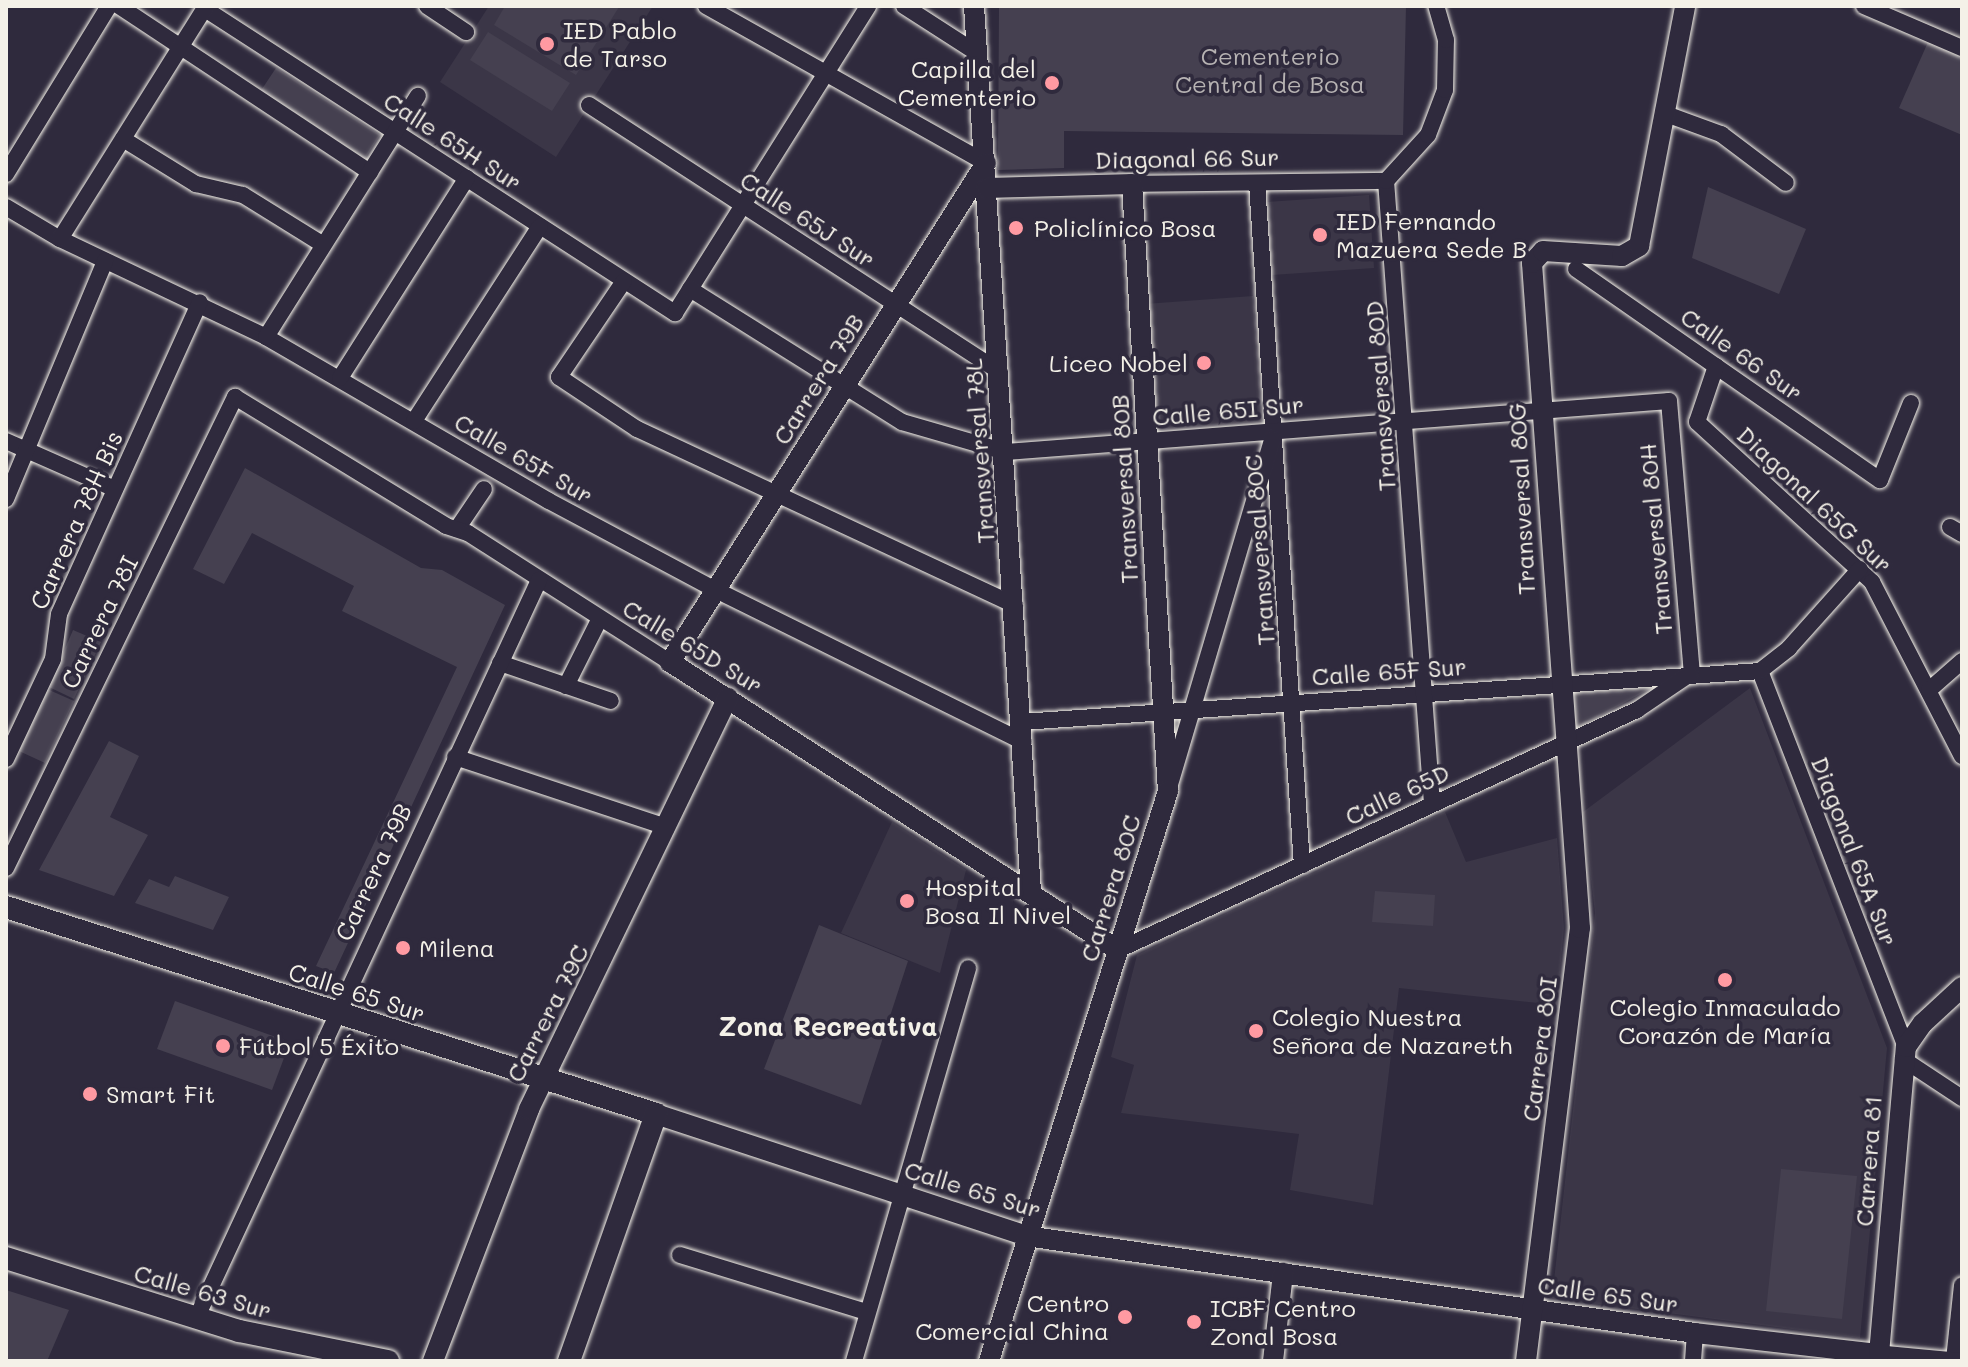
<!DOCTYPE html>
<meta charset="utf-8">
<style>
body{margin:0}
#map{position:relative;width:1968px;height:1367px;overflow:hidden;background:#2f2a3d;font-family:Mali,sans-serif}
div>[style]{position:absolute}
.built>*{inset:0;background:#3b3647}
.green>*{inset:0;background:#454050}
.roads{filter:drop-shadow(0 0 2px #f4f1e8) drop-shadow(0 0 2px #f4f1e8)}
.minor>*{height:16px;margin:-8px;padding:0 8px;transform-origin:8px;border-radius:8px;background:#2f2a3d}
.tertiary>*{height:20px;margin:-10px;padding:0 10px;transform-origin:10px;border-radius:10px;background:#2f2a3d}
.secondary>*{height:22px;margin:-11px;padding:0 11px;transform-origin:11px;border-radius:11px;background:#2f2a3d}
.dots>*{width:22px;height:22px;translate:-50% -50%;box-sizing:border-box;border:4px solid #2f2a3d;border-radius:50%}
span{translate:-50% -50%;white-space:nowrap;text-align:center;line-height:1.15;-webkit-text-stroke:7px #2f2a3d;paint-order:stroke}
.poi-label{font-size:24px;color:#f4f1e8}
.left{translate:0 -50%;text-align:left}
.right{translate:-100% -50%;text-align:right}
.park-label{font-size:24px;color:#b7b3b3}
.street-label{font-size:24px;color:#f4f1e8}
.neighbourhood-label{font-size:26px;color:#f4f1e8;font-weight:700}
.frame{position:absolute;inset:0;border:8px solid #f4f1e8;pointer-events:none}
</style>
<div id="map">
<div class="built">
<i style="clip-path:polygon(489px 6px,653px 6px,556px 157px,440px 82px)"></i>
<i style="clip-path:polygon(1369px 195px,1374px 268px,1272px 275px,1267px 202px)"></i>
<i style="clip-path:polygon(1253px 296px,1262px 421px,1154px 430px,1145px 304px)"></i>
<i style="clip-path:polygon(1750px 688px,1887px 1048px,1860px 1338px,1552px 1298px,1595px 913px,1583px 812px)"></i>
<i style="clip-path:polygon(1445px 812px,1466px 862px,1557px 838px,1564px 928px,1557px 1005px,1399px 988px,1373px 1205px,1290px 1190px,1299px 1134px,1121px 1113px,1134px 1065px,1111px 1057px,1137px 955px)"></i>
<i style="clip-path:polygon(892px 822px,966px 870px,940px 973px,841px 933px)"></i>
</div>
<div class="green">
<i style="clip-path:polygon(505px 6px,617px 6px,619px 7px,576px 75px,494px 25px)"></i>
<i style="clip-path:polygon(999px 6px,1406px 6px,1403px 135px,1064px 131px,1064px 168px,998px 170px)"></i>
<i style="clip-path:polygon(488px 32px,570px 83px,552px 111px,470px 60px)"></i>
<i style="clip-path:polygon(1928px 42px,1962px 57px,1962px 135px,1899px 108px)"></i>
<i style="clip-path:polygon(276px 68px,380px 135px,364px 160px,260px 92px)"></i>
<i style="clip-path:polygon(1708px 187px,1806px 229px,1779px 294px,1692px 258px)"></i>
<i style="clip-path:polygon(245px 468px,421px 568px,442px 570px,505px 605px,334px 973px,316px 966px,457px 667px,342px 611px,354px 586px,252px 533px,224px 584px,193px 569px)"></i>
<i style="clip-path:polygon(73px 630px,101px 642px,74px 699px,49px 687px)"></i>
<i style="clip-path:polygon(1655px 686px,1570px 732px,1567px 693px)"></i>
<i style="clip-path:polygon(47px 689px,74px 701px,45px 763px,19px 751px)"></i>
<i style="clip-path:polygon(109px 741px,139px 756px,110px 817px,148px 835px,114px 896px,39px 870px)"></i>
<i style="clip-path:polygon(175px 876px,229px 897px,213px 930px,135px 903px,149px 879px,169px 887px)"></i>
<i style="clip-path:polygon(1375px 891px,1435px 895px,1433px 926px,1372px 922px)"></i>
<i style="clip-path:polygon(819px 925px,908px 961px,861px 1105px,764px 1069px)"></i>
<i style="clip-path:polygon(175px 1001px,290px 1042px,272px 1090px,157px 1049px)"></i>
<i style="clip-path:polygon(1781px 1169px,1857px 1176px,1842px 1319px,1766px 1311px)"></i>
<i style="clip-path:polygon(6px 1290px,69px 1310px,47px 1361px,6px 1361px)"></i>
</div>
<div class="roads">
<div class="minor">
<i style="left:119px;top:6px;width:301px;rotate:33.5deg"></i>
<i style="left:427px;top:6px;width:47px;rotate:33.7deg"></i>
<i style="left:706px;top:6px;width:321px;rotate:29.3deg"></i>
<i style="left:904px;top:6px;width:87px;rotate:32.8deg"></i>
<i style="left:1864px;top:6px;width:107px;rotate:23.2deg"></i>
<i style="left:205px;top:9px;width:560px;rotate:32.9deg"></i>
<i style="left:675px;top:313px;width:363px;rotate:-57.8deg"></i>
<i style="left:589px;top:105px;width:490px;rotate:33deg"></i>
<i style="left:1666px;top:114px;width:59px;rotate:20deg"></i>
<i style="left:1721px;top:134px;width:81px;rotate:37deg"></i>
<i style="left:123px;top:139px;width:86px;rotate:31.7deg"></i>
<i style="left:196px;top:184px;width:48px;rotate:13.2deg"></i>
<i style="left:243px;top:195px;width:93px;rotate:31.8deg"></i>
<i style="left:6px;top:174px;width:197px;rotate:-58.5deg"></i>
<i style="left:1257px;top:183px;width:684px;rotate:86.23deg"></i>
<i style="left:1132px;top:184px;width:254px;rotate:-0.7deg"></i>
<i style="left:6px;top:207px;width:63px;rotate:30.7deg"></i>
<i style="left:60px;top:239px;width:228px;rotate:25.4deg"></i>
<i style="left:266px;top:337px;width:327px;rotate:30.1deg"></i>
<i style="left:549px;top:501px;width:189px;rotate:28.1deg"></i>
<i style="left:716px;top:590px;width:343px;rotate:26.3deg"></i>
<i style="left:60px;top:239px;width:275px;rotate:-57.9deg"></i>
<i style="left:1576px;top:269px;width:370px;rotate:34.8deg"></i>
<i style="left:1880px;top:480px;width:83px;rotate:-68.1deg"></i>
<i style="left:624px;top:281px;width:116px;rotate:124.1deg"></i>
<i style="left:559px;top:377px;width:94px;rotate:33.7deg"></i>
<i style="left:637px;top:429px;width:417px;rotate:25deg"></i>
<i style="left:690px;top:289px;width:250px;rotate:32.1deg"></i>
<i style="left:902px;top:422px;width:108px;rotate:16.1deg"></i>
<i style="left:1006px;top:452px;width:665px;rotate:-4.4deg"></i>
<i style="left:266px;top:337px;width:285px;rotate:-57.8deg"></i>
<i style="left:1716px;top:366px;width:59px;rotate:108.7deg"></i>
<i style="left:1697px;top:422px;width:237px;rotate:42.4deg"></i>
<i style="left:1872px;top:582px;width:196px;rotate:62.7deg"></i>
<i style="left:340px;top:378px;width:237px;rotate:-57.6deg"></i>
<i style="left:1669px;top:401px;width:274px;rotate:85.2deg"></i>
<i style="left:414px;top:421px;width:232px;rotate:-57.1deg"></i>
<i style="left:6px;top:441px;width:119px;rotate:23.8deg"></i>
<i style="left:6px;top:499px;width:258px;rotate:-67.4deg"></i>
<i style="left:1950px;top:527px;width:14px;rotate:30deg"></i>
<i style="left:457px;top:529px;width:48px;rotate:-56deg"></i>
<i style="left:500px;top:663px;width:117px;rotate:18.9deg"></i>
<i style="left:1760px;top:671px;width:403px;rotate:68.8deg"></i>
<i style="left:1760px;top:671px;width:37px;rotate:-38deg"></i>
<i style="left:1789px;top:648px;width:106px;rotate:-48.1deg"></i>
<i style="left:566px;top:686px;width:74px;rotate:-63.4deg"></i>
<i style="left:1929px;top:690px;width:44px;rotate:-41.3deg"></i>
<i style="left:1022px;top:722px;width:740px;rotate:-3.95deg"></i>
<i style="left:455px;top:757px;width:223px;rotate:18.3deg"></i>
<i style="left:6px;top:759px;width:110px;rotate:-64.8deg"></i>
<i style="left:53px;top:659px;width:45px;rotate:-82.4deg"></i>
<i style="left:59px;top:614px;width:342px;rotate:-65.7deg"></i>
<i style="left:1171px;top:781px;width:357px;rotate:-73.5deg"></i>
<i style="left:1432px;top:804px;width:625px;rotate:-94.22deg"></i>
<i style="left:1386px;top:181px;width:62px;rotate:-47.6deg"></i>
<i style="left:1428px;top:135px;width:48px;rotate:-69.3deg"></i>
<i style="left:1445px;top:90px;width:50px;rotate:-88.9deg"></i>
<i style="left:1446px;top:40px;width:35px;rotate:-106deg"></i>
<i style="left:6px;top:868px;width:524px;rotate:-64.07deg"></i>
<i style="left:235px;top:397px;width:247px;rotate:31.4deg"></i>
<i style="left:446px;top:526px;width:23px;rotate:18deg"></i>
<i style="left:468px;top:533px;width:240px;rotate:32.6deg"></i>
<i style="left:1118px;top:950px;width:572px;rotate:-24.82deg"></i>
<i style="left:1637px;top:710px;width:64px;rotate:-34.2deg"></i>
<i style="left:1903px;top:1059px;width:71px;rotate:33.5deg"></i>
<i style="left:680px;top:1255px;width:195px;rotate:17deg"></i>
<i style="left:196px;top:1319px;width:815px;rotate:-65.1deg"></i>
<i style="left:1954px;top:1360px;width:75px;rotate:-83.9deg"></i>
<i style="left:854px;top:1361px;width:409px;rotate:-73.8deg"></i>
<i style="left:1693px;top:1361px;width:28px;rotate:-86deg"></i>
<i style="left:1879px;top:1361px;width:7px;rotate:-90deg"></i>
<i style="left:1879px;top:1354px;width:7px"></i>
<i style="left:1886px;top:1354px;width:75px;rotate:5.3deg"></i>
</div>
<div class="tertiary">
<i style="left:974px;top:6px;width:889px;rotate:86.32deg"></i>
<i style="left:986px;top:163px;width:591px;rotate:122.34deg"></i>
<i style="left:670px;top:662px;width:533px;rotate:32.74deg"></i>
<i style="left:987px;top:188px;width:145px;rotate:-1.6deg"></i>
<i style="left:1132px;top:184px;width:608px;rotate:86.61deg"></i>
<i style="left:1168px;top:791px;width:597px;rotate:107.43deg"></i>
<i style="left:656px;top:1114px;width:390px;rotate:18.2deg"></i>
<i style="left:1026px;top:1236px;width:676px;rotate:8.25deg"></i>
<i style="left:1695px;top:1333px;width:185px;rotate:6.5deg"></i>
<i style="left:1879px;top:1354px;width:308px;rotate:-85deg"></i>
<i style="left:1906px;top:1047px;width:29px;rotate:-55deg"></i>
<i style="left:1923px;top:1023px;width:53px;rotate:-42.7deg"></i>
<i style="left:433px;top:1361px;width:270px;rotate:-69.1deg"></i>
<i style="left:529px;top:1109px;width:457px;rotate:-64.2deg"></i>
<i style="left:1273px;top:1361px;width:89px;rotate:-83.5deg"></i>
<i style="left:1526px;top:1361px;width:436px;rotate:-82.9deg"></i>
<i style="left:1580px;top:928px;width:667px;rotate:-94.13deg"></i>
<i style="left:1532px;top:263px;width:16px;rotate:-47deg"></i>
<i style="left:1543px;top:251px;width:79px;rotate:3.6deg"></i>
<i style="left:1622px;top:256px;width:20px;rotate:-30deg"></i>
<i style="left:1639px;top:246px;width:244px;rotate:-79.1deg"></i>
</div>
<div class="secondary">
<i style="left:6px;top:907px;width:682px;rotate:17.66deg"></i>
<i style="left:656px;top:1114px;width:262px;rotate:109.4deg"></i>
<i style="left:6px;top:1258px;width:244px;rotate:17.4deg"></i>
<i style="left:239px;top:1331px;width:152px;rotate:11.4deg"></i>
</div>
</div>
<div class="dots">
<i style="left:547px;top:44px;background:#ff9aa2"></i>
<i style="left:1052px;top:83px;background:#ff9aa2"></i>
<i style="left:1016px;top:228px;background:#ff9aa2"></i>
<i style="left:1320px;top:235px;background:#ff9aa2"></i>
<i style="left:1204px;top:363px;background:#ff9aa2"></i>
<i style="left:907px;top:901px;background:#ff9aa2"></i>
<i style="left:403px;top:948px;background:#ff9aa2"></i>
<i style="left:1725px;top:980px;background:#ff9aa2"></i>
<i style="left:1256px;top:1031px;background:#ff9aa2"></i>
<i style="left:223px;top:1046px;background:#ff9aa2"></i>
<i style="left:90px;top:1094px;background:#ff9aa2"></i>
<i style="left:1125px;top:1317px;background:#ff9aa2"></i>
<i style="left:1194px;top:1322px;background:#ff9aa2"></i>
</div>
<div class="poi-label">
<span class="left" style="left:563px;top:44px">IED Pablo<br>de Tarso</span>
<span class="right" style="left:1036px;top:83px">Capilla del<br>Cementerio</span>
<span class="left" style="left:1336px;top:235px">IED Fernando<br>Mazuera Sede B</span>
<span class="left" style="left:1034px;top:228px">Policlínico Bosa</span>
<span class="right" style="left:1188px;top:363px">Liceo Nobel</span>
<span class="left" style="left:925px;top:901px">Hospital<br>Bosa Il Nivel</span>
<span class="left" style="left:419px;top:948px">Milena</span>
<span style="left:1725px;top:1021px">Colegio Inmaculado<br>Corazón de María</span>
<span class="left" style="left:1272px;top:1031px">Colegio Nuestra<br>Señora de Nazareth</span>
<span class="left" style="left:239px;top:1046px">Fútbol 5 Éxito</span>
<span class="left" style="left:106px;top:1094px">Smart Fit</span>
<span class="right" style="left:1109px;top:1317px">Centro<br>Comercial China</span>
<span class="left" style="left:1210px;top:1322px">ICBF Centro<br>Zonal Bosa</span>
</div>
<div class="park-label">
<span style="left:1270px;top:70px">Cementerio<br>Central de Bosa</span>
</div>
<div class="street-label">
<span style="left:453px;top:141px;rotate:33deg">Calle 65H Sur</span>
<span style="left:1187px;top:158px;rotate:-1deg">Diagonal 66 Sur</span>
<span style="left:808px;top:219px;rotate:33deg">Calle 65J Sur</span>
<span style="left:1742px;top:354px;rotate:35deg">Calle 66 Sur</span>
<span style="left:818px;top:379px;rotate:-58deg">Carrera 79B</span>
<span style="left:1380px;top:396px;rotate:-94deg">Transversal 80D</span>
<span style="left:1228px;top:410px;rotate:-5deg">Calle 65I Sur</span>
<span style="left:979px;top:451px;rotate:-94deg">Transversal 78L</span>
<span style="left:524px;top:458px;rotate:30deg">Calle 65F Sur</span>
<span style="left:1124px;top:489px;rotate:-93deg">Transversal 80B</span>
<span style="left:1521px;top:499px;rotate:-93deg">Transversal 80G</span>
<span style="left:1815px;top:499px;rotate:43deg">Diagonal 65G Sur</span>
<span style="left:76px;top:520px;rotate:-66deg">Carrera 78H Bis</span>
<span style="left:1655px;top:539px;rotate:-95deg">Transversal 80H</span>
<span style="left:1259px;top:550px;rotate:-94deg">Transversal 80C</span>
<span style="left:99px;top:622px;rotate:-64deg">Carrera 78I</span>
<span style="left:693px;top:646px;rotate:31deg">Calle 65D Sur</span>
<span style="left:1389px;top:671px;rotate:-4deg">Calle 65F Sur</span>
<span style="left:1397px;top:794px;rotate:-25deg">Calle 65D</span>
<span style="left:1855px;top:851px;rotate:69deg">Diagonal 65A Sur</span>
<span style="left:373px;top:872px;rotate:-65deg">Carrera 79B</span>
<span style="left:1110px;top:888px;rotate:-73deg">Carrera 80C</span>
<span style="left:357px;top:992px;rotate:18deg">Calle 65 Sur</span>
<span style="left:547px;top:1013px;rotate:-63deg">Carrera 79C</span>
<span style="left:1539px;top:1049px;rotate:-83deg">Carrera 80I</span>
<span style="left:1868px;top:1161px;rotate:-86deg">Carrera 81</span>
<span style="left:973px;top:1189px;rotate:17deg">Calle 65 Sur</span>
<span style="left:203px;top:1291px;rotate:16deg">Calle 63 Sur</span>
<span style="left:1608px;top:1294px;rotate:8deg">Calle 65 Sur</span>
</div>
<div class="neighbourhood-label">
<span style="left:828px;top:1027px">Zona Recreativa</span>
</div>
<div class="frame"></div>
</div>
